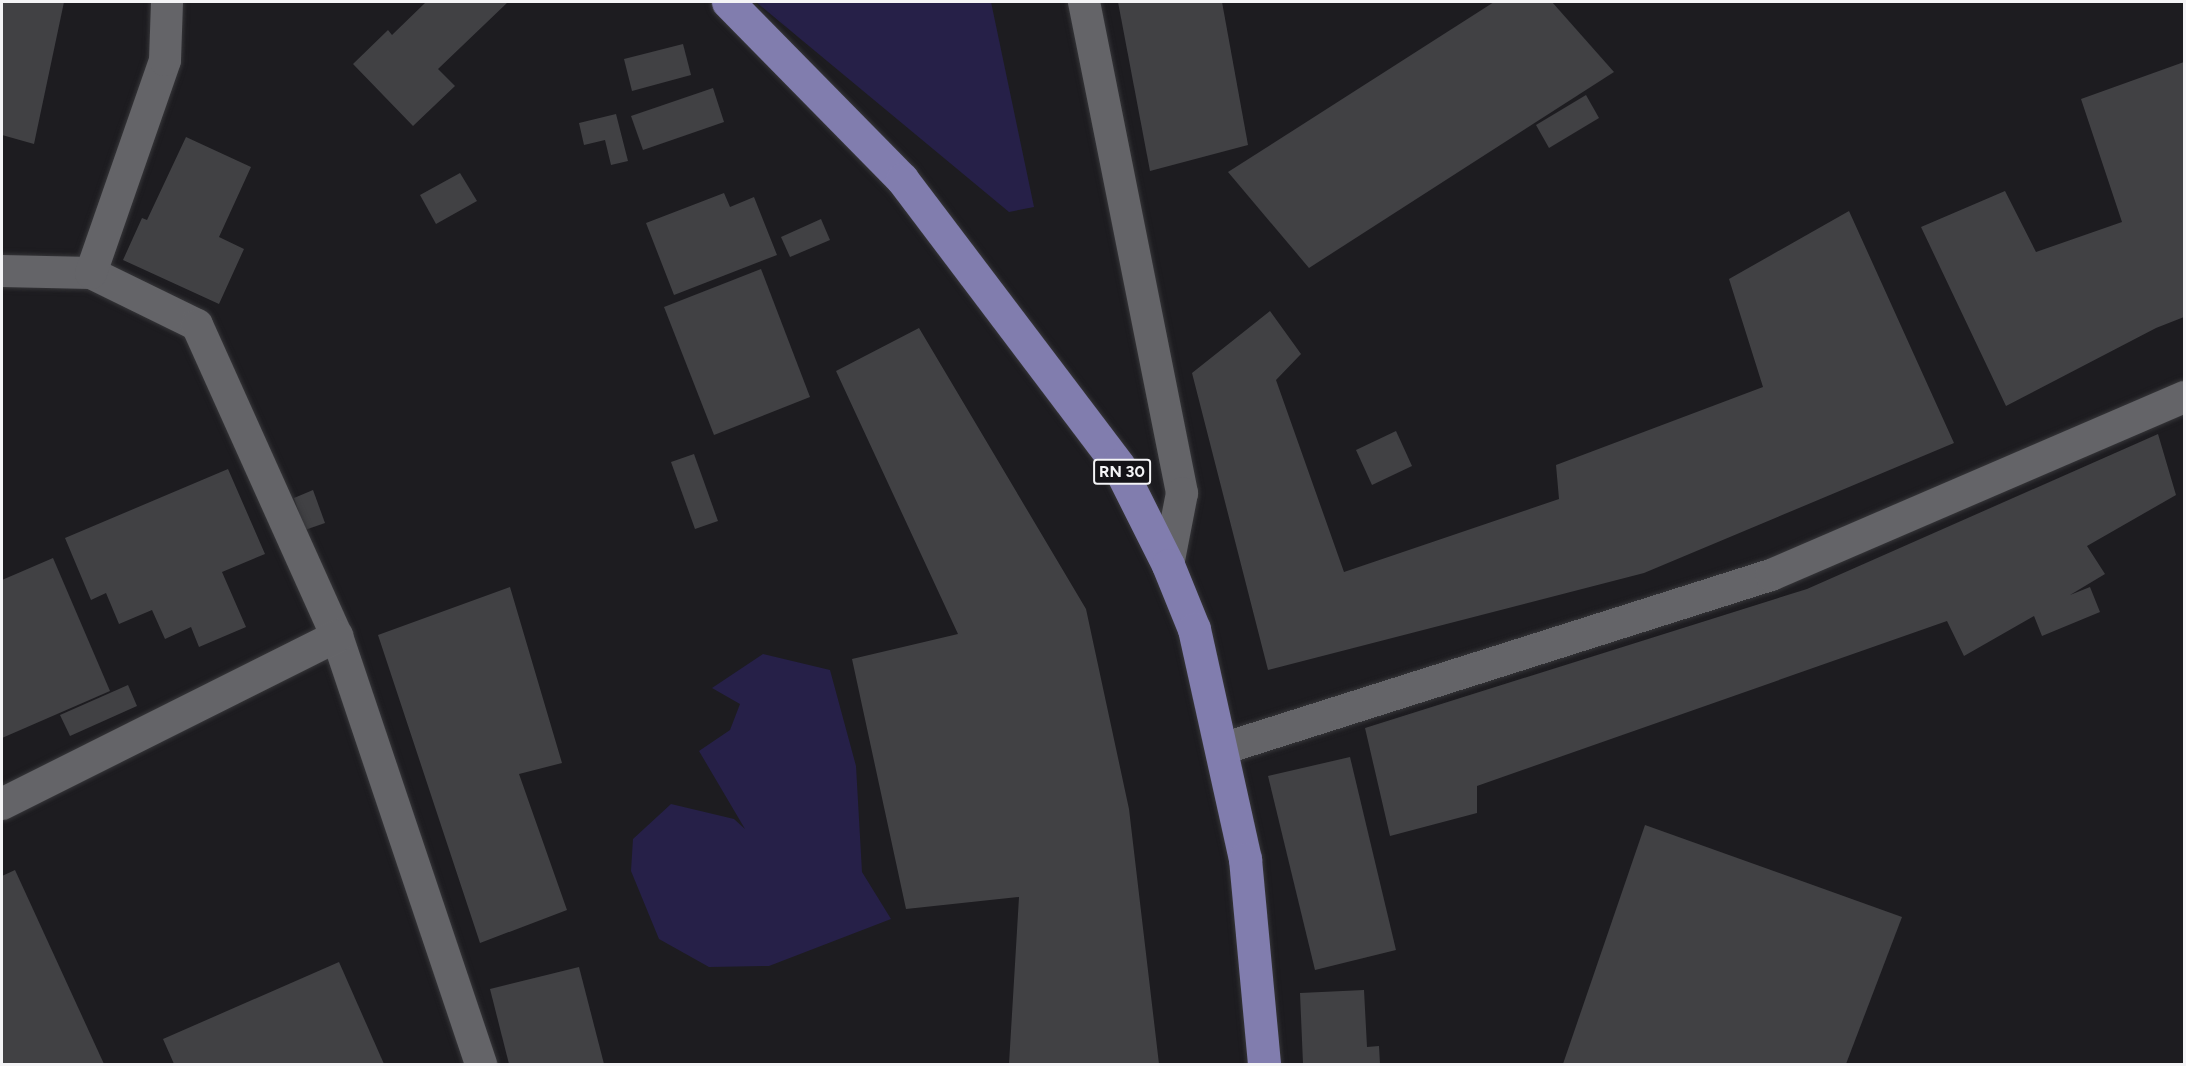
<!DOCTYPE html>
<style>
body{margin:0}
#map{position:relative;width:2186px;height:1066px;overflow:hidden;background:#1d1c20;font-family:Figtree,sans-serif}
div>[style]{position:absolute}
.green>*{inset:0;background:#262048}
.building>*{inset:0;background:#414144}
.roads{filter:drop-shadow(0 0 2px #363639) drop-shadow(0 0 2px #363639)}
.street>*{height:32px;margin:-16px;padding:0 16px;transform-origin:16px;border-radius:16px;background:#646468}
.primary>*{height:33px;margin:-16.5px;padding:0 16.5px;transform-origin:16.5px;border-radius:16.5px;background:#817dae}
span{translate:-50% -50%;white-space:nowrap;text-align:center;line-height:1.15;-webkit-text-stroke:5px #141317;paint-order:stroke}
.shield-label span{padding:2px 4px;background:#141317;border:2px solid;border-radius:4px;-webkit-text-stroke-width:0}
.shield-label{font-size:16px;color:#f4f4f6;font-weight:700}
.frame{position:absolute;inset:0;border:3px solid #f4f4f6;pointer-events:none}
</style>
<div id="map">
<div class="green">
<i style="clip-path:polygon(756px 2px,991px 2px,1034px 207px,1009px 212px)"></i>
<i style="clip-path:polygon(763px 654px,830px 670px,856px 766px,862px 872px,891px 919px,769px 966px,709px 967px,659px 939px,631px 871px,633px 839px,671px 804px,734px 819px,745px 829px,699px 751px,730px 730px,740px 704px,712px 688px)"></i>
</div>
<div class="building">
<i style="clip-path:polygon(2px 2px,64px 2px,34px 144px,2px 135px)"></i>
<i style="clip-path:polygon(426px 2px,508px 2px,438px 69px,455px 86px,413px 126px,353px 64px,388px 30px,392px 35px)"></i>
<i style="clip-path:polygon(1118px 2px,1222px 2px,1248px 145px,1150px 171px)"></i>
<i style="clip-path:polygon(1494px 2px,1552px 2px,1614px 72px,1309px 268px,1228px 172px)"></i>
<i style="clip-path:polygon(683px 44px,691px 75px,632px 91px,624px 59px)"></i>
<i style="clip-path:polygon(2184px 62px,2184px 317px,2156px 328px,2006px 406px,1921px 227px,2005px 191px,2036px 252px,2122px 222px,2081px 99px)"></i>
<i style="clip-path:polygon(713px 88px,724px 122px,643px 150px,631px 116px)"></i>
<i style="clip-path:polygon(1586px 95px,1599px 118px,1549px 148px,1536px 125px)"></i>
<i style="clip-path:polygon(616px 114px,628px 161px,611px 165px,605px 140px,584px 145px,579px 123px)"></i>
<i style="clip-path:polygon(186px 137px,251px 167px,219px 237px,244px 249px,219px 304px,123px 260px,142px 218px,147px 220px)"></i>
<i style="clip-path:polygon(460px 173px,477px 201px,436px 224px,420px 195px)"></i>
<i style="clip-path:polygon(724px 193px,730px 207px,754px 197px,777px 255px,674px 295px,646px 223px)"></i>
<i style="clip-path:polygon(1849px 211px,1954px 443px,1644px 573px,1268px 670px,1192px 373px,1270px 311px,1301px 354px,1276px 380px,1344px 572px,1559px 499px,1556px 465px,1763px 387px,1729px 279px)"></i>
<i style="clip-path:polygon(821px 219px,830px 240px,790px 257px,781px 237px)"></i>
<i style="clip-path:polygon(761px 269px,810px 397px,714px 435px,664px 307px)"></i>
<i style="clip-path:polygon(919px 328px,1086px 609px,1129px 809px,1159px 1064px,1009px 1064px,1019px 897px,906px 909px,852px 659px,958px 634px,836px 371px)"></i>
<i style="clip-path:polygon(1396px 431px,1412px 466px,1372px 485px,1356px 450px)"></i>
<i style="clip-path:polygon(2158px 434px,2176px 495px,2087px 546px,2105px 574px,2070px 595px,2090px 587px,2100px 612px,2042px 636px,2034px 616px,1964px 656px,1947px 621px,1477px 786px,1477px 813px,1390px 836px,1365px 728px,1807px 589px)"></i>
<i style="clip-path:polygon(694px 454px,718px 521px,695px 529px,671px 462px)"></i>
<i style="clip-path:polygon(228px 469px,265px 554px,222px 572px,246px 627px,199px 647px,191px 627px,165px 639px,152px 610px,119px 624px,106px 593px,91px 600px,65px 538px)"></i>
<i style="clip-path:polygon(313px 490px,325px 523px,305px 530px,294px 498px)"></i>
<i style="clip-path:polygon(53px 558px,110px 691px,2px 738px,2px 580px)"></i>
<i style="clip-path:polygon(510px 587px,562px 763px,519px 774px,567px 910px,480px 943px,378px 635px)"></i>
<i style="clip-path:polygon(128px 685px,137px 706px,70px 736px,60px 715px)"></i>
<i style="clip-path:polygon(1350px 757px,1396px 950px,1315px 970px,1268px 776px)"></i>
<i style="clip-path:polygon(1645px 825px,1902px 917px,1846px 1064px,1563px 1064px)"></i>
<i style="clip-path:polygon(15px 870px,104px 1064px,2px 1064px,2px 876px)"></i>
<i style="clip-path:polygon(339px 962px,384px 1064px,174px 1064px,163px 1039px)"></i>
<i style="clip-path:polygon(579px 967px,604px 1064px,509px 1064px,490px 989px)"></i>
<i style="clip-path:polygon(1364px 990px,1367px 1047px,1379px 1046px,1380px 1064px,1303px 1064px,1300px 993px)"></i>
</div>
<div class="roads">
<div class="street">
<i style="left:1084px;top:2px;width:501px;rotate:78.71deg"></i>
<i style="left:1182px;top:493px;width:73px;rotate:101deg"></i>
<i style="left:2px;top:271px;width:89px;rotate:1.3deg"></i>
<i style="left:91px;top:273px;width:118px;rotate:26.1deg"></i>
<i style="left:197px;top:325px;width:341px;rotate:65.8deg"></i>
<i style="left:337px;top:636px;width:452px;rotate:71.4deg"></i>
<i style="left:91px;top:273px;width:225px;rotate:-70.8deg"></i>
<i style="left:165px;top:60px;width:58px;rotate:-88deg"></i>
<i style="left:1222px;top:749px;width:576px;rotate:-17.59deg"></i>
<i style="left:1771px;top:575px;width:450px;rotate:-23.3deg"></i>
<i style="left:2px;top:804px;width:375px;rotate:-26.6deg"></i>
</div>
<div class="primary">
<i style="left:728px;top:2px;width:248px;rotate:45.5deg"></i>
<i style="left:902px;top:179px;width:358px;rotate:52.9deg"></i>
<i style="left:1118px;top:465px;width:112px;rotate:63.4deg"></i>
<i style="left:1168px;top:565px;width:69px;rotate:67.9deg"></i>
<i style="left:1194px;top:629px;width:236px;rotate:77.5deg"></i>
<i style="left:1245px;top:859px;width:206px;rotate:84.7deg"></i>
</div>
</div>
<div class="shield-label">
<span style="left:1122px;top:472px">RN 30</span>
</div>
<div class="frame"></div>
</div>
